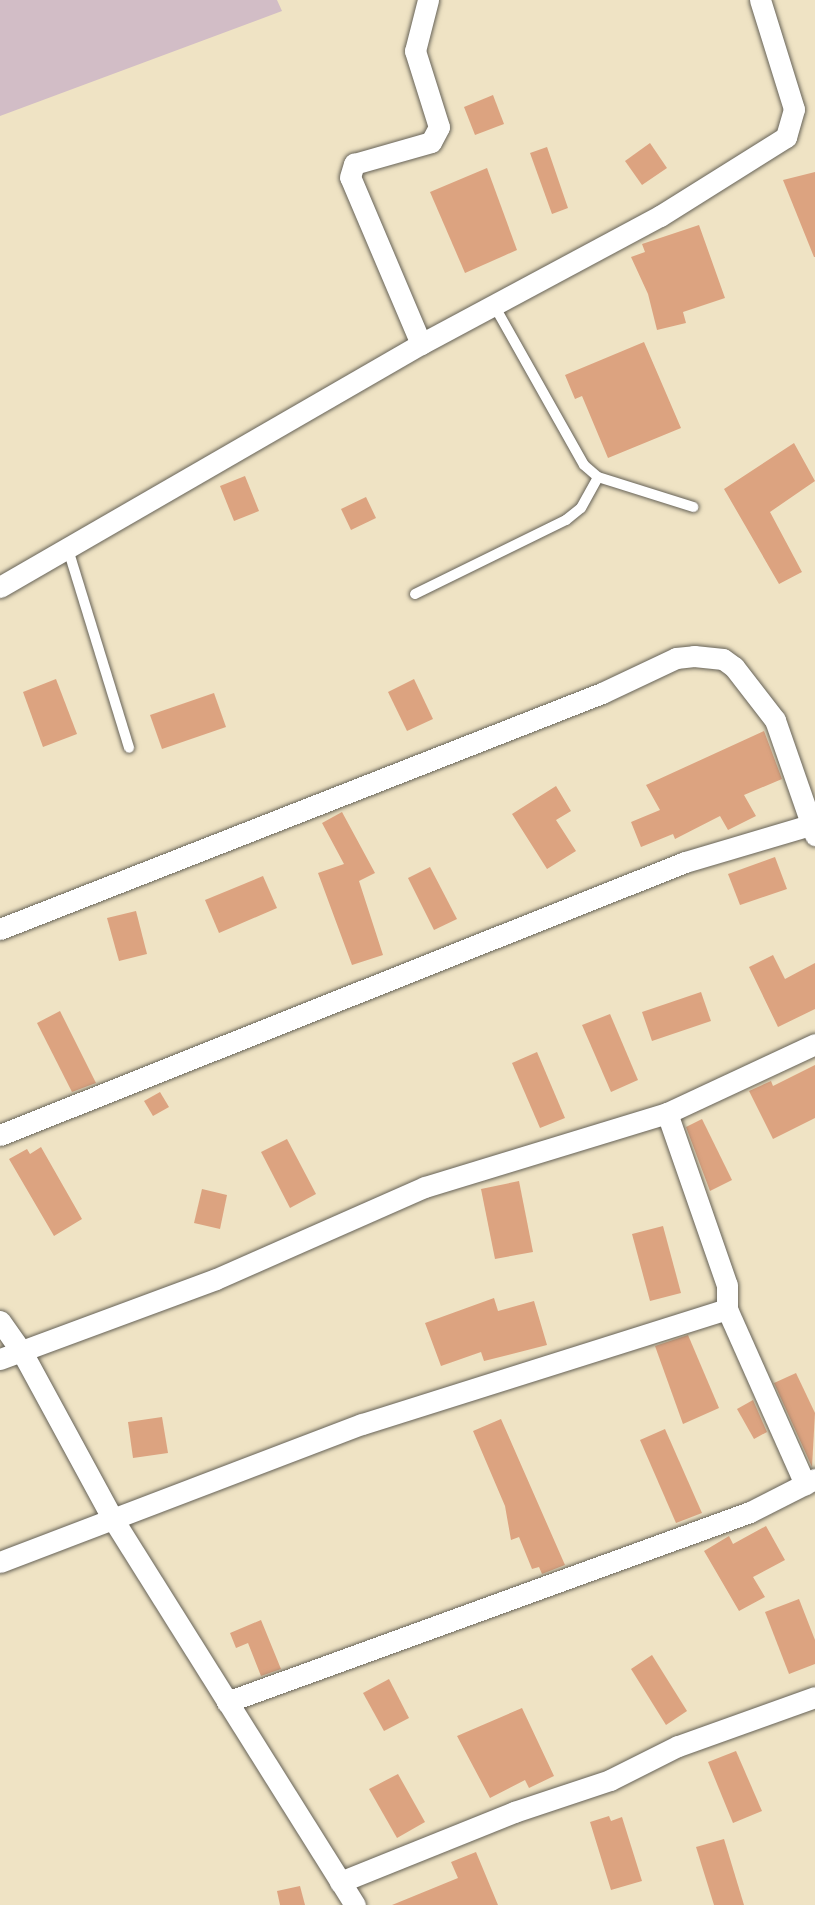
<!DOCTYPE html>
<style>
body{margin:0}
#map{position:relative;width:815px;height:1905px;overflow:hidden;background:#efe3c4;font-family:"Comic Neue",sans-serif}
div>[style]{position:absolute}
.industrial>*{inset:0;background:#d2bdc6}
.building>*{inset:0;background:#dca380}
.roads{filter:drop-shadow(0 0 2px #666257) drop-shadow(0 0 2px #666257)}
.service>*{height:10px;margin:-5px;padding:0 5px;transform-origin:5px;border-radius:5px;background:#fff}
.minor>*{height:21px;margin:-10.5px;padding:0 10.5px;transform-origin:10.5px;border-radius:10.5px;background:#fff}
span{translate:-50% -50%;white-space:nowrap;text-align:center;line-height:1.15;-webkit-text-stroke:5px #fbf7ec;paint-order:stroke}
</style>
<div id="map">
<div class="industrial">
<i style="clip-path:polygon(0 0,277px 0,282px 11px,0 116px)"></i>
</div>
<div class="building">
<i style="clip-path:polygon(493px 95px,504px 124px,475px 135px,464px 107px)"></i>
<i style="clip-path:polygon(650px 143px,667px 168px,642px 185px,625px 161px)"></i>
<i style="clip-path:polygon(547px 147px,568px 208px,552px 214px,530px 153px)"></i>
<i style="clip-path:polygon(487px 168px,517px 250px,465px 273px,430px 192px)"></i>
<i style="clip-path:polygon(815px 172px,815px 257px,814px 257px,783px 180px)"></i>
<i style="clip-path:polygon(699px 225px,725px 298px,683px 312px,686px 323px,657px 330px,648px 294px,631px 257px,645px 252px,642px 244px)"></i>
<i style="clip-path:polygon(644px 342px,681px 428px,608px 458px,582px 396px,575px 399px,565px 375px)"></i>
<i style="clip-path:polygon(794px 443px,815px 481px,770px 512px,802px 572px,779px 584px,724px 489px)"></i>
<i style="clip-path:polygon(245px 476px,259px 511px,234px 521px,220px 486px)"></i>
<i style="clip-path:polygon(366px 497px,376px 518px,351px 530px,341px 509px)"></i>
<i style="clip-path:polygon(56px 679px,77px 734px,43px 747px,23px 692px)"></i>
<i style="clip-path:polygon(414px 679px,433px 719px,407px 731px,388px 692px)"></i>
<i style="clip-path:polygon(214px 693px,226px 727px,162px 749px,150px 715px)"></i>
<i style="clip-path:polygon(764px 731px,782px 779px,744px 795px,756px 816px,728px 830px,720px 816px,675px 839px,673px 834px,641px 847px,631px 822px,660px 810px,646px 785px)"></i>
<i style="clip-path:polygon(556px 786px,571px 811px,556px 820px,576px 851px,547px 869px,512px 814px)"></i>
<i style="clip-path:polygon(342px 812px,375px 873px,359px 881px,383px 955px,352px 965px,318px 873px,344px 864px,322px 823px)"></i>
<i style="clip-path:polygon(775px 857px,787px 889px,740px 905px,728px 874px)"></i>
<i style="clip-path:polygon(430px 867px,457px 919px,434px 930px,408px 878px)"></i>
<i style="clip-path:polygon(263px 876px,277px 908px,219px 933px,205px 900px)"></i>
<i style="clip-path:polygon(136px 911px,147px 954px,119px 961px,107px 918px)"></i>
<i style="clip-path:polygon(773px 955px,785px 979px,815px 963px,815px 1009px,778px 1027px,749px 967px)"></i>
<i style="clip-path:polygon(701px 992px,711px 1021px,652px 1041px,642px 1012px)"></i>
<i style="clip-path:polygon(60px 1011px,96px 1083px,72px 1092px,37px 1023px)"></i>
<i style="clip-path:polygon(610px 1014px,638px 1080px,611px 1092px,582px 1025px)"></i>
<i style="clip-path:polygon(537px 1052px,565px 1118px,540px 1128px,512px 1063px)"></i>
<i style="clip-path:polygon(815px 1065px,815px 1118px,773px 1139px,749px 1091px,771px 1081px,773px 1086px)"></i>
<i style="clip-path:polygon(160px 1092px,169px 1107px,153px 1116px,144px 1101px)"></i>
<i style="clip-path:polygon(702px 1119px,732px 1180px,710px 1191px,686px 1127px)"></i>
<i style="clip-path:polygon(287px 1139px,316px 1194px,290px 1208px,261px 1152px)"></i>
<i style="clip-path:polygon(41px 1147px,82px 1219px,54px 1236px,9px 1159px,27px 1149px,30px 1154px)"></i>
<i style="clip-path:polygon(519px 1181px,533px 1252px,495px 1259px,481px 1189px)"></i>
<i style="clip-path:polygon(202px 1189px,227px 1195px,220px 1229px,194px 1223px)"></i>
<i style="clip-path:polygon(663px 1226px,681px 1293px,650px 1301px,632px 1234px)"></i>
<i style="clip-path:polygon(494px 1298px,498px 1311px,534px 1301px,547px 1345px,484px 1361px,481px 1352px,441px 1366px,425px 1323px)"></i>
<i style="clip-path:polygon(688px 1335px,719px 1408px,683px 1424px,655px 1346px)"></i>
<i style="clip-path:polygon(796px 1373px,815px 1413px,812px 1467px,774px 1383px)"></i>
<i style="clip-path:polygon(753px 1400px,767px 1432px,754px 1439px,737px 1409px)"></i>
<i style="clip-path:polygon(162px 1417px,168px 1453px,133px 1458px,128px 1422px)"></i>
<i style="clip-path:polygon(501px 1419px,565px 1565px,542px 1574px,539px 1567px,532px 1569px,519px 1537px,511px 1540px,505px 1506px,473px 1431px)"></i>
<i style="clip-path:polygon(665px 1429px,702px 1513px,676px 1523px,640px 1440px)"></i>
<i style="clip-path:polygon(766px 1526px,785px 1560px,753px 1577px,765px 1597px,739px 1611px,704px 1551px,729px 1536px,733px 1544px)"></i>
<i style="clip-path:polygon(799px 1599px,815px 1640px,815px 1664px,789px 1674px,765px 1612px)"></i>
<i style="clip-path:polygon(261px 1620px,281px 1669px,261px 1676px,248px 1643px,236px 1648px,230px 1633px)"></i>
<i style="clip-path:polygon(652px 1655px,687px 1711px,666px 1725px,631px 1669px)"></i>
<i style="clip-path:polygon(389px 1679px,409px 1718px,384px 1731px,363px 1693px)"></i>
<i style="clip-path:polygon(522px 1708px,554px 1776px,529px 1788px,525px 1780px,490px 1798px,457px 1736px)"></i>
<i style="clip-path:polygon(736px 1751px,762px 1811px,733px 1823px,708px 1762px)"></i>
<i style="clip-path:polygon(398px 1774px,425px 1822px,397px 1838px,369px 1789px)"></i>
<i style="clip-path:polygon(609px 1816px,611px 1821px,622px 1817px,642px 1881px,611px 1890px,590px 1822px)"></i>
<i style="clip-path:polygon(724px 1839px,744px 1905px,714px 1905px,696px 1847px)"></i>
<i style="clip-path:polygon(476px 1852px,498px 1905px,392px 1905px,458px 1878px,451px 1862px)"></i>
<i style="clip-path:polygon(300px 1886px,305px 1905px,280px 1905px,277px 1891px)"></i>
</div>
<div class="roads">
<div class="service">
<i style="left:495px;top:307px;width:181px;rotate:60.6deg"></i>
<i style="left:584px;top:465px;width:18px;rotate:41deg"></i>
<i style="left:598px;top:477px;width:100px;rotate:17.5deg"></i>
<i style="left:67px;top:546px;width:211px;rotate:72.9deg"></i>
<i style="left:415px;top:594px;width:168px;rotate:-26.1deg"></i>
<i style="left:566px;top:520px;width:19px;rotate:-39deg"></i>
<i style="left:581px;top:508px;width:35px;rotate:-61deg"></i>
</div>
<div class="minor">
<i style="left:421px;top:344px;width:181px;rotate:-113deg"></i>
<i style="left:350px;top:177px;width:14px;rotate:-73deg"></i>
<i style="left:354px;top:164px;width:80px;rotate:-15.9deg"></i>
<i style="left:431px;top:142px;width:17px;rotate:-62deg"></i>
<i style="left:439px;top:127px;width:80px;rotate:-107.5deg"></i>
<i style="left:415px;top:51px;width:53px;rotate:-75.7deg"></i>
<i style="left:0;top:587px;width:486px;rotate:-30deg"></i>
<i style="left:421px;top:344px;width:271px;rotate:-28.2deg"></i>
<i style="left:660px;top:216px;width:149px;rotate:-32.1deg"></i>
<i style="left:786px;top:137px;width:29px;rotate:-74deg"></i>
<i style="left:794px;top:109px;width:114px;rotate:-107.3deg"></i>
<i style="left:0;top:929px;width:647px;rotate:-21.41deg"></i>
<i style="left:602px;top:693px;width:82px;rotate:-25.3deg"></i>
<i style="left:676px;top:658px;width:18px;rotate:-6deg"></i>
<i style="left:694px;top:656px;width:29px;rotate:6deg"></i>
<i style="left:723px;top:659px;width:14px;rotate:36deg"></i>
<i style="left:734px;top:667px;width:67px;rotate:52.3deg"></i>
<i style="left:775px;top:720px;width:122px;rotate:70.8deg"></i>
<i style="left:667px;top:1113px;width:182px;rotate:70.8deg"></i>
<i style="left:727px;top:1285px;width:24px;rotate:90deg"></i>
<i style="left:727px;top:1309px;width:192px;rotate:66deg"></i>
<i style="left:0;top:1135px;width:737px;rotate:-21.73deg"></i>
<i style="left:685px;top:862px;width:130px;rotate:-16.5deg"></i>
<i style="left:0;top:1321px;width:38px;rotate:55deg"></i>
<i style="left:22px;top:1352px;width:187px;rotate:61.5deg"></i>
<i style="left:111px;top:1516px;width:459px;rotate:57.9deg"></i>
<i style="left:0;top:1359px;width:230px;rotate:-20.3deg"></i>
<i style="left:216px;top:1279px;width:228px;rotate:-23.8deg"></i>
<i style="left:425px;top:1187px;width:253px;rotate:-17deg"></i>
<i style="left:667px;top:1113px;width:163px;rotate:-25deg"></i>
<i style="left:0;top:1562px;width:387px;rotate:-20.9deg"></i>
<i style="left:362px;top:1424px;width:383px;rotate:-17.5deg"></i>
<i style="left:227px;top:1702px;width:556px;rotate:-19.97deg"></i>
<i style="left:750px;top:1512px;width:73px;rotate:-26.9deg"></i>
<i style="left:340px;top:1882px;width:188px;rotate:-21.9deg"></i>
<i style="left:514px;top:1812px;width:101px;rotate:-18.4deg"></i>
<i style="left:610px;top:1780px;width:76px;rotate:-26.6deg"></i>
<i style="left:678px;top:1746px;width:145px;rotate:-19.7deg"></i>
</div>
</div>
</div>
